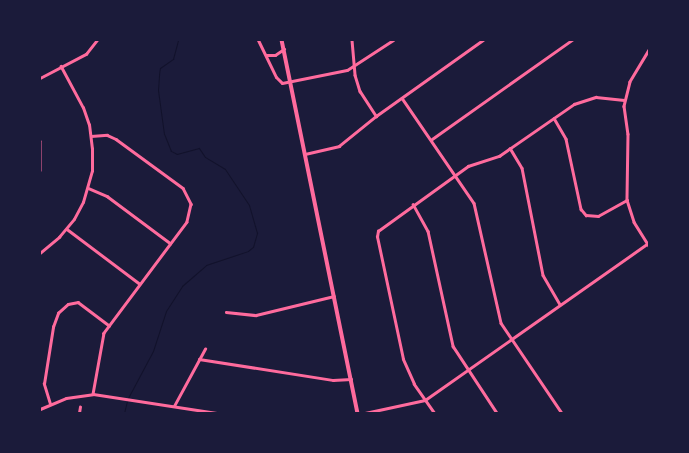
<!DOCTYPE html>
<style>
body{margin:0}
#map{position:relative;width:689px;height:453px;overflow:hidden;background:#1b1b3a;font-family:Rubik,sans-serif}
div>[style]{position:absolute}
.stream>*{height:1px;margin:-0.5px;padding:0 0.5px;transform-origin:0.5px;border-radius:0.5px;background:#12122b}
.minor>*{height:2.5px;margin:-1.25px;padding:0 1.25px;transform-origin:1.25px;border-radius:1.25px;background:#ff6b9d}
.tertiary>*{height:3px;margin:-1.5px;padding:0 1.5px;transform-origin:1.5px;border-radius:1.5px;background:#ff6b9d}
.primary>*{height:3.5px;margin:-1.75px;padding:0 1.75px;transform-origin:1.75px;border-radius:1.75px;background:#ff6b9d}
span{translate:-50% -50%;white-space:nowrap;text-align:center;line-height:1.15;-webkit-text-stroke:4px #1b1b3a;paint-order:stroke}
.frame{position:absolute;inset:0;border:41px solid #1b1b3a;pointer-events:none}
</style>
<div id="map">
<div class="stream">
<i style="left:128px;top:398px;width:53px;rotate:-62deg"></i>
<i style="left:153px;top:351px;width:42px;rotate:-72deg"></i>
<i style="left:166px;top:311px;width:30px;rotate:-57deg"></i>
<i style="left:182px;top:286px;width:32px;rotate:-41deg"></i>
<i style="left:206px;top:265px;width:44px;rotate:-18.4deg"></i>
<i style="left:248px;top:251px;width:6px;rotate:-39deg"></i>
<i style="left:253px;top:247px;width:15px;rotate:-74deg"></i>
<i style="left:257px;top:233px;width:29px;rotate:-106deg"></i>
<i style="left:249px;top:205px;width:43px;rotate:-123.7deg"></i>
<i style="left:225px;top:169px;width:23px;rotate:-149deg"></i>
<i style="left:205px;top:157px;width:11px;rotate:-124deg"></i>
<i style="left:199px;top:148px;width:23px;rotate:165deg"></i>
<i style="left:177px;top:154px;width:7px;rotate:-153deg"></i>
<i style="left:171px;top:151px;width:18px;rotate:-112deg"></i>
<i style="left:164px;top:134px;width:44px;rotate:-97.8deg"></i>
<i style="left:158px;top:90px;width:16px;rotate:-86deg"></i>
<i style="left:159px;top:74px;width:6px;rotate:-81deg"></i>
<i style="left:160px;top:68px;width:16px;rotate:-35deg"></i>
<i style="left:173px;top:59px;width:20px;rotate:-75deg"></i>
<i style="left:124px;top:413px;width:12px;rotate:-76deg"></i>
</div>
<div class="minor">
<i style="left:352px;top:40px;width:35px;rotate:85deg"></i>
<i style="left:355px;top:75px;width:17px;rotate:73deg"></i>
<i style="left:360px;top:91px;width:30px;rotate:57deg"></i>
<i style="left:649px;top:50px;width:37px;rotate:121deg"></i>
<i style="left:630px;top:82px;width:25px;rotate:104deg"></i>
<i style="left:624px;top:106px;width:28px;rotate:82deg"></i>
<i style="left:628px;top:134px;width:66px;rotate:90.9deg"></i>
<i style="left:627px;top:200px;width:23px;rotate:72deg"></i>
<i style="left:634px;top:222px;width:28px;rotate:58deg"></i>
<i style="left:40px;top:78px;width:52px;rotate:-27.6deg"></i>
<i style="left:86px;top:54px;width:18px;rotate:-52deg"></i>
<i style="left:402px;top:98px;width:127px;rotate:55.6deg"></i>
<i style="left:474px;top:203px;width:123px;rotate:77.3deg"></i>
<i style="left:501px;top:323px;width:109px;rotate:55.9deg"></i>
<i style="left:554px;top:118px;width:24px;rotate:60deg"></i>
<i style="left:566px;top:139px;width:72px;rotate:77.9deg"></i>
<i style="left:581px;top:209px;width:8px;rotate:50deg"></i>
<i style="left:586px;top:215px;width:12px;rotate:5deg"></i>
<i style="left:598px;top:216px;width:33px;rotate:-29deg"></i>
<i style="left:91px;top:136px;width:16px;rotate:-4deg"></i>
<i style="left:107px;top:135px;width:10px;rotate:24deg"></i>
<i style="left:116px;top:139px;width:83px;rotate:36.2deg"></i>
<i style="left:183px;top:188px;width:18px;rotate:63deg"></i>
<i style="left:191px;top:204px;width:18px;rotate:103deg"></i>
<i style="left:187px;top:222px;width:139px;rotate:126.8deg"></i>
<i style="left:104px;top:333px;width:62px;rotate:100.2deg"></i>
<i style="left:432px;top:139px;width:171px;rotate:-35.3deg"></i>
<i style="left:40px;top:141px;width:29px;rotate:90deg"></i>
<i style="left:510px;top:148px;width:23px;rotate:59deg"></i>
<i style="left:522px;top:168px;width:109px;rotate:78.9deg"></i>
<i style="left:543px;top:275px;width:34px;rotate:60deg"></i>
<i style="left:305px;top:154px;width:35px;rotate:-13deg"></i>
<i style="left:339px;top:146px;width:48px;rotate:-39deg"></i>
<i style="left:376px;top:116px;width:131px;rotate:-35.4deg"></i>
<i style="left:88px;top:188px;width:21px;rotate:23deg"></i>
<i style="left:107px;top:196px;width:79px;rotate:36.7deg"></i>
<i style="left:413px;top:204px;width:31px;rotate:61deg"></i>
<i style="left:428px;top:231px;width:118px;rotate:77.7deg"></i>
<i style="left:453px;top:346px;width:80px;rotate:56.7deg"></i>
<i style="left:67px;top:229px;width:91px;rotate:37deg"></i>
<i style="left:40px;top:253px;width:25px;rotate:-40deg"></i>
<i style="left:59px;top:237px;width:23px;rotate:-50deg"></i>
<i style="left:74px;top:219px;width:19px;rotate:-62deg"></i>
<i style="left:83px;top:202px;width:32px;rotate:-74deg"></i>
<i style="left:92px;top:171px;width:22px;rotate:-90deg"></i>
<i style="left:92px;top:149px;width:24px;rotate:-97deg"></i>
<i style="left:89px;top:125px;width:18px;rotate:-109deg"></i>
<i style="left:83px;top:108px;width:47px;rotate:-118.2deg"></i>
<i style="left:226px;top:312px;width:30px;rotate:6deg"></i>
<i style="left:256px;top:315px;width:80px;rotate:-13.7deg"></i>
<i style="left:199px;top:359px;width:136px;rotate:8.9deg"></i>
<i style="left:333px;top:380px;width:18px;rotate:-3deg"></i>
<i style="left:50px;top:404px;width:21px;rotate:-107deg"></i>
<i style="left:44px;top:384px;width:58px;rotate:-81deg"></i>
<i style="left:53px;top:327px;width:15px;rotate:-70deg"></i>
<i style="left:58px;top:313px;width:13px;rotate:-42deg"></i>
<i style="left:68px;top:304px;width:10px;rotate:-11deg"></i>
<i style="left:78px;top:302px;width:39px;rotate:37deg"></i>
<i style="left:174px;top:406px;width:65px;rotate:-61.5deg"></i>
<i style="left:79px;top:413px;width:6px;rotate:-81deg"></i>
<i style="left:365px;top:413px;width:61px;rotate:-12.2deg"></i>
<i style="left:425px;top:400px;width:271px;rotate:-35.1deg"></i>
<i style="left:434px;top:413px;width:35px;rotate:-125deg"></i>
<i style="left:414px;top:384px;width:27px;rotate:-114deg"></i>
<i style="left:403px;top:359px;width:125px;rotate:-102deg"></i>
<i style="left:377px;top:237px;width:6px;rotate:-81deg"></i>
<i style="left:378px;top:231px;width:111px;rotate:-35.8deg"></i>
<i style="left:468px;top:166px;width:33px;rotate:-18deg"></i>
<i style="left:499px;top:156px;width:91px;rotate:-34.7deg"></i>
<i style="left:574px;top:104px;width:23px;rotate:-18deg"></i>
<i style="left:596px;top:97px;width:28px;rotate:6deg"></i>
</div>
<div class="tertiary">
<i style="left:258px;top:40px;width:41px;rotate:64.1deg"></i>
<i style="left:276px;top:77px;width:8px;rotate:45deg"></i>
<i style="left:282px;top:83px;width:66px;rotate:-11.3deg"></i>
<i style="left:347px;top:70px;width:55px;rotate:-33.1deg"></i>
<i style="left:266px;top:55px;width:9px"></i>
<i style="left:275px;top:55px;width:11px;rotate:-34deg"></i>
<i style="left:40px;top:409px;width:28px;rotate:-23deg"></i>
<i style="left:66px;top:398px;width:27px;rotate:-8deg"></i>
<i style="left:93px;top:394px;width:125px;rotate:8.7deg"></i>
</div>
<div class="primary">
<i style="left:282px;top:40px;width:381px;rotate:78.5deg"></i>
</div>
<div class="frame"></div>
</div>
